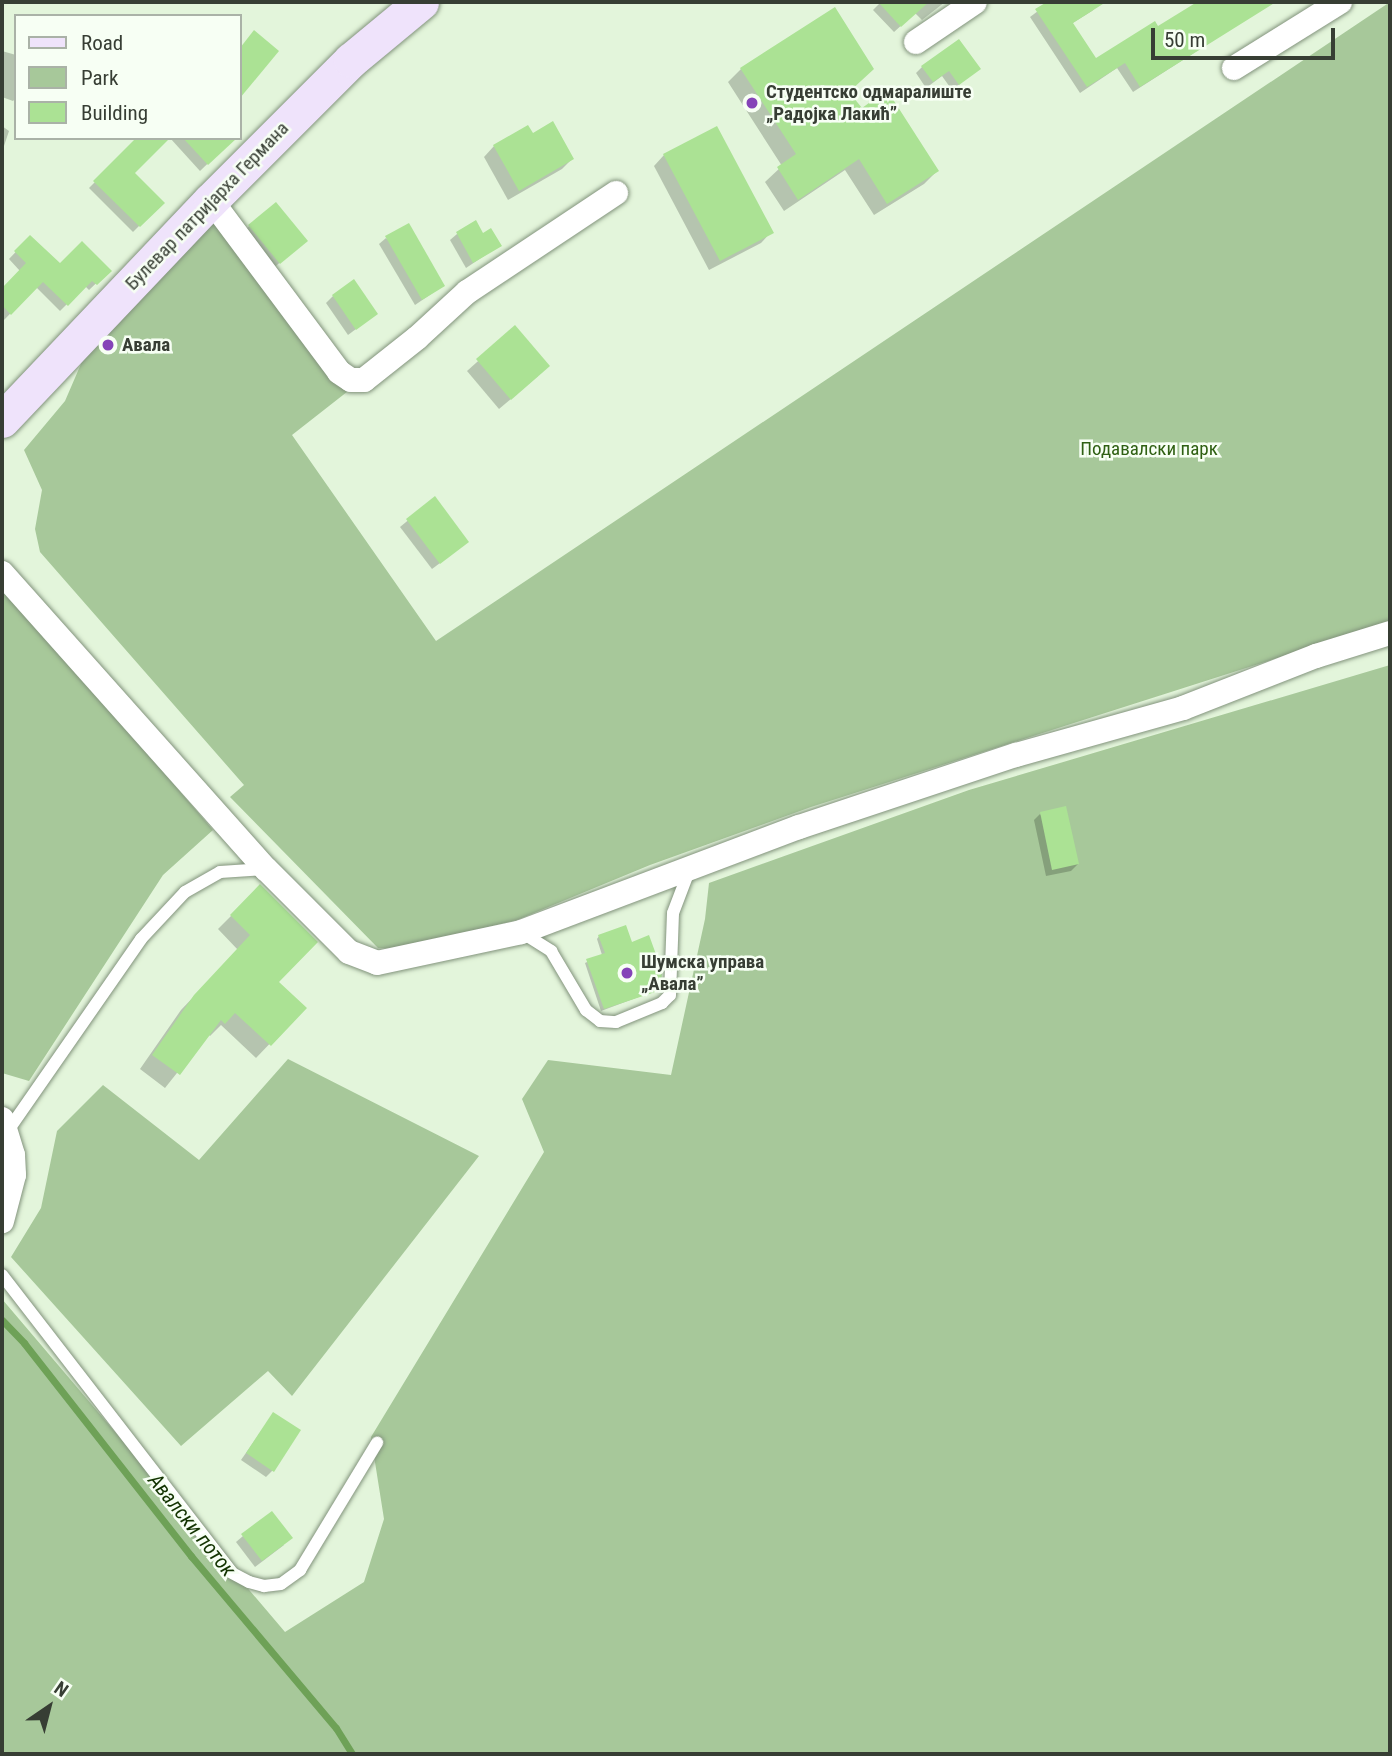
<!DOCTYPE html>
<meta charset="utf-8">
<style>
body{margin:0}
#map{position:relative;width:1392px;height:1756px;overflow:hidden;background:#e3f5db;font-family:"Roboto Condensed",sans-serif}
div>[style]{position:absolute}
.green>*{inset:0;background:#a7c89a}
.shadow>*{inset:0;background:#0003}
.stream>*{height:7px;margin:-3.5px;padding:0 3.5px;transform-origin:3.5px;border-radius:3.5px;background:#6ea157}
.building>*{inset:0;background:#abe294}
.roads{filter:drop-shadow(0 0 2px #82937c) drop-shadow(0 0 2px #82937c)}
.lane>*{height:12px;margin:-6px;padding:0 6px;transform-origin:6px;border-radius:6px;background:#fff}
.street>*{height:24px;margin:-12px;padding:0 12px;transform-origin:12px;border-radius:12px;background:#fff}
.secondary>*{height:35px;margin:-17.5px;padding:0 17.5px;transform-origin:17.5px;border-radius:17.5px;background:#efe3fb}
.dots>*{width:19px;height:19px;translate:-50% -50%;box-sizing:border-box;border:4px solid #f7fff4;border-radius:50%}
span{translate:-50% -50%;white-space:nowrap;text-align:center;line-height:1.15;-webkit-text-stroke:5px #f7fff4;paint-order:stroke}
.poi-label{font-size:19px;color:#373e34;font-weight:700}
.left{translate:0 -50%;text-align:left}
.street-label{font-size:19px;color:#373e34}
.park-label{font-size:19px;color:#2f6013}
.water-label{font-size:21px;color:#123300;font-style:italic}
.frame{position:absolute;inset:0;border:4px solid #373e34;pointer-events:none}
.legend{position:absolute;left:14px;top:14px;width:228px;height:126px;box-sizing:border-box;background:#f7fff4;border:2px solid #aab2a7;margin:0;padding:9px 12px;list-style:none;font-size:21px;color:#373e34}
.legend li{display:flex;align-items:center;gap:14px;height:35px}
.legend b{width:35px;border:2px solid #aab2a7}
.north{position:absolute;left:14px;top:1672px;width:70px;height:70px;-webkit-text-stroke:5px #f7fff4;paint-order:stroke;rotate:35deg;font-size:19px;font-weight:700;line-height:28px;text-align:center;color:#373e34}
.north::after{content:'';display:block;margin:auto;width:24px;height:32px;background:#373e34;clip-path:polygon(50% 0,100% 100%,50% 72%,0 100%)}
.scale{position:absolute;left:1151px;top:28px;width:184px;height:32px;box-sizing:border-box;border:4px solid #373e34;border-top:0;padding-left:9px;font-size:21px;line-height:24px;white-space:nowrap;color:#373e34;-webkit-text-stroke:5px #f7fff4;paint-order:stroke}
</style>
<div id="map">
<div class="green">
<i style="clip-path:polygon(1390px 2px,1390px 622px,811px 807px,650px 865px,517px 920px,398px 949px,378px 948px,230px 797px,244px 785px,40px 552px,35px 529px,42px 490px,24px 450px,65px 401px,87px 350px,215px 209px,352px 388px,292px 435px,436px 641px)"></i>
<i style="clip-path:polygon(2px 584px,213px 830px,163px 875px,29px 1081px,2px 1073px)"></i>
<i style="clip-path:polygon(1390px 665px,1390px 1754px,2px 1754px,2px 1299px,285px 1632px,364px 1582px,384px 1519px,371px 1437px,544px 1152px,522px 1099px,548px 1060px,671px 1075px,705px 919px,709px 883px,969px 790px)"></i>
<i style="clip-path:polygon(288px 1059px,479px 1156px,292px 1396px,268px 1371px,181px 1446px,11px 1257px,41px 1208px,57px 1131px,103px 1085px,199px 1160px)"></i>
</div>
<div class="shadow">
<i style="clip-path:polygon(881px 2px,945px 2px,922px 20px,915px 13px,894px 32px,873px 10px)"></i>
<i style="clip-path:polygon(1050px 2px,1097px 2px,1099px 4px,1092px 11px,1071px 24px,1095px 60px,1157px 29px,1201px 2px,1250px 2px,1256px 13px,1133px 92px,1117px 68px,1080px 93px,1030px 17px)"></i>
<i style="clip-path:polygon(2px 51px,16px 55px,16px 98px,13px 101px,2px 97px)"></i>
<i style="clip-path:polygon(922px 67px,979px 69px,952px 90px,942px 76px,926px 88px,916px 73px)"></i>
<i style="clip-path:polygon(741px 69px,861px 110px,937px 171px,924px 184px,874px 215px,845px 170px,784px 211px,765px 182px,782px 166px,728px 82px)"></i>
<i style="clip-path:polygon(2px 126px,9px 131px,2px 152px)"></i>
<i style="clip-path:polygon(532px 135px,572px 159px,562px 169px,508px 200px,484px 157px,494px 146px)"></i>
<i style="clip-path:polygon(139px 138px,132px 173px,162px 203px,133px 232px,89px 188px)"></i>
<i style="clip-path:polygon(170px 138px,222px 138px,228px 144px,200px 171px)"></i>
<i style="clip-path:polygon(664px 155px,771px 232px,761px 243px,709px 270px,654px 166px)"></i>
<i style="clip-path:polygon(249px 226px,299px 247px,272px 269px,243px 233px)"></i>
<i style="clip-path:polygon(457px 234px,483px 235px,499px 246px,466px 268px,450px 240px)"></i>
<i style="clip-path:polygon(30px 237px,60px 265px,109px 271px,89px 290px,85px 286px,60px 311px,36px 287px,4px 320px,2px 290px,20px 271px,9px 259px)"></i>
<i style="clip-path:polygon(386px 238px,443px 286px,415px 305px,379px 244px)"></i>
<i style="clip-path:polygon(333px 296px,376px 314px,348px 335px,326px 303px)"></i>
<i style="clip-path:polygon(515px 328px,538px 376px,499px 409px,467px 371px)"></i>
<i style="clip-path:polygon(434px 499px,460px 548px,432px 569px,400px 527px)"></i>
<i style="clip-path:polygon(1040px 814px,1078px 864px,1071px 871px,1046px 876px,1034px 820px)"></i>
<i style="clip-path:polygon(260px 887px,277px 982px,304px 1008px,256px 1058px,221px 1025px,210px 1036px,208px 1034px,165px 1088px,140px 1069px,181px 1010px,238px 950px,218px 929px)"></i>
<i style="clip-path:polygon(599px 936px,631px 944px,660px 989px,601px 1011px,585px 963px,602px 955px,597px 939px)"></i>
<i style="clip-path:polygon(273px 1414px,273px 1470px,266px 1477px,241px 1460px)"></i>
<i style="clip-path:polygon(243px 1536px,284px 1545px,255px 1567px,236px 1542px)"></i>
</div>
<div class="stream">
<i style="left:2px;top:1320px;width:32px;rotate:46deg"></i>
<i style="left:24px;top:1343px;width:271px;rotate:51.9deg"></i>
<i style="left:191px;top:1556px;width:225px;rotate:49.9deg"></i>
<i style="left:336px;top:1728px;width:31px;rotate:58deg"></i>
</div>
<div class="building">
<i style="clip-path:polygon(878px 2px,929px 2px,901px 27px)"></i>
<i style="clip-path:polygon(1047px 2px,1106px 2px,1073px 23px,1096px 58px,1155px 21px,1158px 26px,1197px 2px,1276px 2px,1140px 87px,1125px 63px,1087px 87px,1035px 9px)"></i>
<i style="clip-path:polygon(835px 7px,874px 69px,849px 92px,862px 108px,887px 90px,939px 171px,887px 204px,859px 159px,798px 200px,777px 167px,796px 154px,740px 68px)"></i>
<i style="clip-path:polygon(254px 30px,279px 51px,240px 98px,240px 48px)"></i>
<i style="clip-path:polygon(959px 39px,981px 69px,959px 85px,949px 71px,933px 82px,921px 66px)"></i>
<i style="clip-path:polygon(553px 121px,574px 159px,519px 191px,493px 145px,528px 125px,533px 133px)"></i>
<i style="clip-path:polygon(717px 126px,774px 233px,720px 261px,663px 154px)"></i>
<i style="clip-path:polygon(136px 138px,170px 138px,135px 173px,165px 203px,140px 227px,93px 181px)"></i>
<i style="clip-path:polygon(183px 138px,237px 138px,208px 165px)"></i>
<i style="clip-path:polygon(276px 202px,308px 241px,280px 264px,248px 225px)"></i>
<i style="clip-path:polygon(476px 220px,483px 233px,491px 228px,502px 246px,473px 263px,456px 232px)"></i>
<i style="clip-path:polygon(409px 223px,445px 286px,422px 300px,385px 236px)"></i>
<i style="clip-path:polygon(30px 235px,60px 263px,82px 241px,112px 271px,97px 285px,92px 281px,68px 306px,43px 282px,11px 315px,2px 305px,2px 288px,26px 263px,14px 251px)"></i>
<i style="clip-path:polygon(354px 279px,378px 314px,356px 330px,332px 295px)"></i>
<i style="clip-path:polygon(515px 325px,550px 366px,511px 400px,476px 359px)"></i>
<i style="clip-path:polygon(435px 496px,469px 542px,440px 564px,406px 519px)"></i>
<i style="clip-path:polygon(1066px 806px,1079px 864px,1052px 870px,1040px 812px)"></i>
<i style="clip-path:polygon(260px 884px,318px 942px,279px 982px,307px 1008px,271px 1046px,235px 1013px,225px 1024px,221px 1020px,180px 1075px,152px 1055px,194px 995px,250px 935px,230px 915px)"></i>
<i style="clip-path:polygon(626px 925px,632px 942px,649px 935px,662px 971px,661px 990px,604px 1009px,586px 959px,605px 953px,598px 935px)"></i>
<i style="clip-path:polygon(273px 1412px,301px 1430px,274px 1472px,246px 1453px)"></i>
<i style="clip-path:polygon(272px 1511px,293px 1538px,262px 1561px,241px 1534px)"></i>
</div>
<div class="roads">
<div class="lane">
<i style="left:521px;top:932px;width:36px;rotate:32deg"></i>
<i style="left:551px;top:951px;width:69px;rotate:59.3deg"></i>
<i style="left:586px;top:1010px;width:18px;rotate:38deg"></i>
<i style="left:600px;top:1021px;width:16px;rotate:4deg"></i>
<i style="left:616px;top:1022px;width:50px;rotate:-22.4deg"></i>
<i style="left:662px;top:1003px;width:11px;rotate:-45deg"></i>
<i style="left:670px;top:995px;width:82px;rotate:-87.9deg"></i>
<i style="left:673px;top:913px;width:45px;rotate:-69.1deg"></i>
<i style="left:7px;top:1132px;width:235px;rotate:-55.2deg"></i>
<i style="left:141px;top:939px;width:64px;rotate:-46.9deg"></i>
<i style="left:185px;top:892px;width:40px;rotate:-29.7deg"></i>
<i style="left:220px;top:872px;width:45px;rotate:-3.8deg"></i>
<i style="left:2px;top:1275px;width:376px;rotate:52.3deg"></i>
<i style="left:232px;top:1573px;width:19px;rotate:28deg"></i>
<i style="left:249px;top:1582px;width:16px;rotate:15deg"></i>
<i style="left:264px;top:1586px;width:17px;rotate:-7deg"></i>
<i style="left:281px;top:1584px;width:24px;rotate:-36deg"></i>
<i style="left:300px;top:1570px;width:149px;rotate:-58.8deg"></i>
</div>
<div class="street">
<i style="left:916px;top:42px;width:71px;rotate:-34.1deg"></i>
<i style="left:1234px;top:68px;width:125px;rotate:-31.9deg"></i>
<i style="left:211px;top:200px;width:214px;rotate:53.3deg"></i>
<i style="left:339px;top:372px;width:14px;rotate:34deg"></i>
<i style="left:351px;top:380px;width:13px"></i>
<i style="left:364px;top:380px;width:68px;rotate:-38.4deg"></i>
<i style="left:417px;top:338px;width:68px;rotate:-42.6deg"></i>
<i style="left:467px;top:292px;width:179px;rotate:-33.6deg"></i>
<i style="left:2px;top:573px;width:397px;rotate:48.3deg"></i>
<i style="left:266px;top:869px;width:117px;rotate:45deg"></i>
<i style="left:349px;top:952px;width:30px;rotate:21deg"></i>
<i style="left:377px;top:963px;width:147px;rotate:-12.1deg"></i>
<i style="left:521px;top:932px;width:297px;rotate:-20.7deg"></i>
<i style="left:799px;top:827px;width:229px;rotate:-18.4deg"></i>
<i style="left:1016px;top:755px;width:173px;rotate:-15.7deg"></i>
<i style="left:1183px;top:708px;width:143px;rotate:-21.4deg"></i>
<i style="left:1316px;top:656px;width:77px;rotate:-17.3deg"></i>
<i style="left:2px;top:1119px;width:38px;rotate:73deg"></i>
<i style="left:13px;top:1155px;width:20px;rotate:87deg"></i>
<i style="left:14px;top:1175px;width:48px;rotate:104.6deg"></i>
</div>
<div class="secondary">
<i style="left:2px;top:420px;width:303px;rotate:-46.5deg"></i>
<i style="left:211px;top:200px;width:198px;rotate:-45deg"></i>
<i style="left:351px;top:60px;width:91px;rotate:-39.6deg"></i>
</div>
</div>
<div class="dots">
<i style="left:752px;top:103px;background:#8544b8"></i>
<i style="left:108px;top:345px;background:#8544b8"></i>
<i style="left:627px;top:973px;background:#8544b8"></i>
</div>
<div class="poi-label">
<span class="left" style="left:766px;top:103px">Студентско одмаралиште<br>„Радојка Лакић”</span>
<span class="left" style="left:122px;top:345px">Авала</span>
<span class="left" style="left:641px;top:973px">Шумска управа<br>„Авала”</span>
</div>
<div class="street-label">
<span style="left:207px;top:206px;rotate:-46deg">Булевар патријарха Германа</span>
</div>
<div class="park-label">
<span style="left:1149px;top:449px">Подавалски парк</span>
</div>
<div class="water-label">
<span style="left:192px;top:1525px;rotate:51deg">Авалски поток</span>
</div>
<div class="frame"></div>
<ul class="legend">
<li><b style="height:9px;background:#efe3fb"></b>Road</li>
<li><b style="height:19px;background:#a7c89a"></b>Park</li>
<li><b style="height:19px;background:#abe294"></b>Building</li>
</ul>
<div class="north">N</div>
<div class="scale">50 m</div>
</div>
